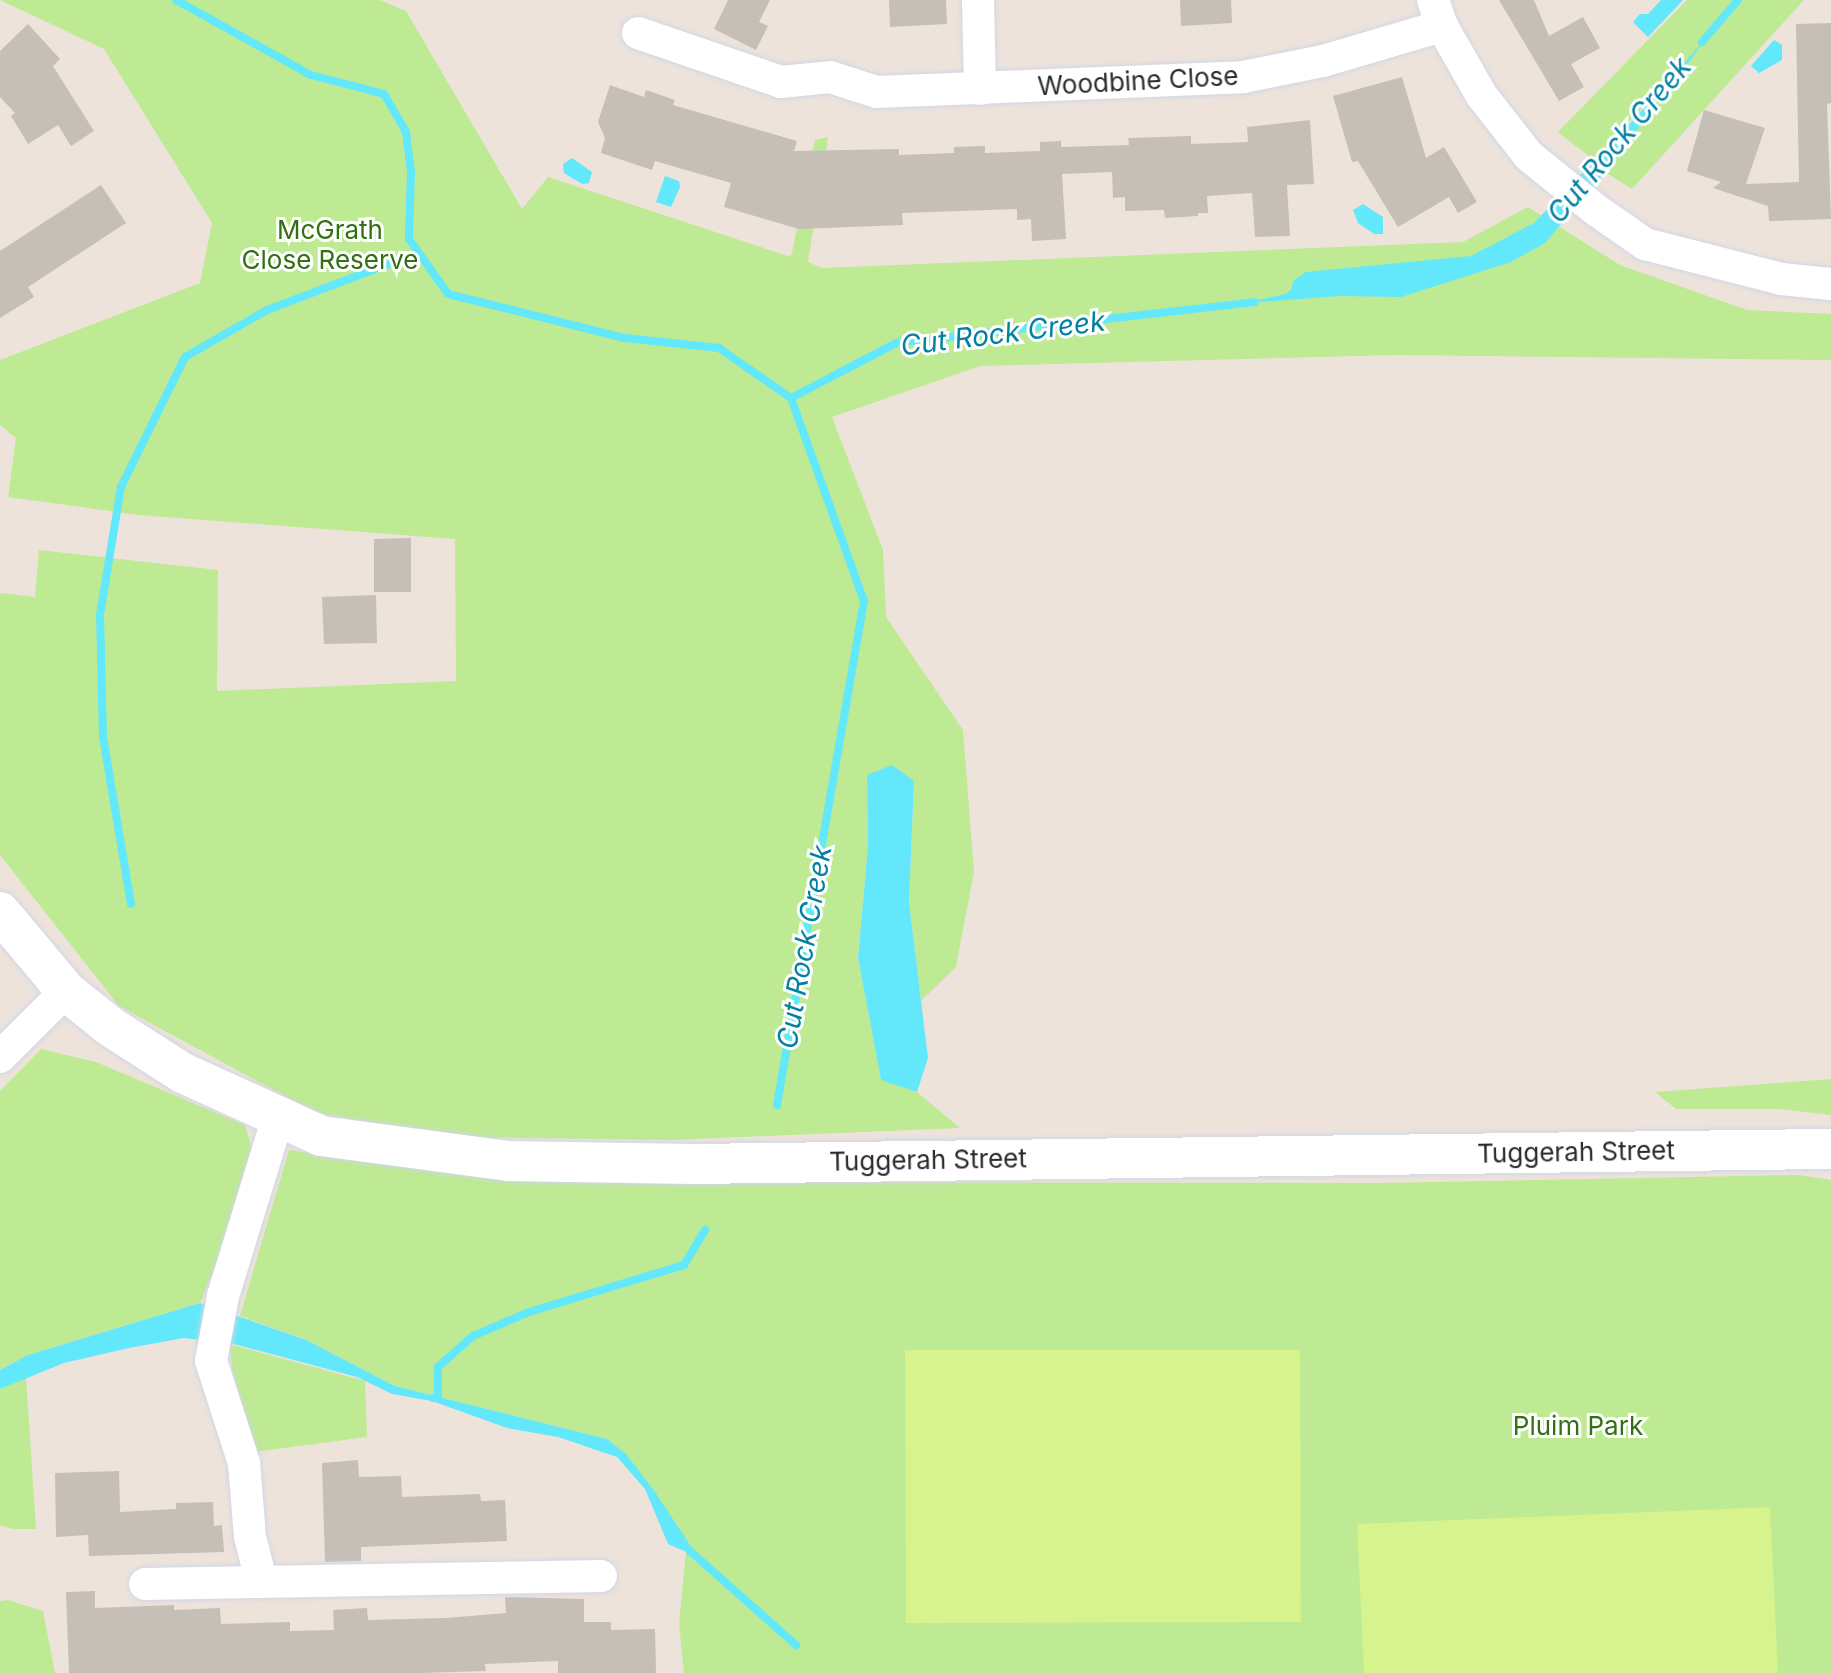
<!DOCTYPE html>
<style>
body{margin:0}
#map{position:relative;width:1831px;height:1673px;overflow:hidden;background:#eee3db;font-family:Inter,sans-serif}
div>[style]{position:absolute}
.green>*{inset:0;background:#bdea92}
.pitch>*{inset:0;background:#d6f38d}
.water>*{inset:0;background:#63e8fb}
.stream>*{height:8px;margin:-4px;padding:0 4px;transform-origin:4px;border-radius:4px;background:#63e8fb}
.building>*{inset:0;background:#c6bfb7}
.roads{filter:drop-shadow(0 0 2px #d0d7e5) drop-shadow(0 0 2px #d0d7e5)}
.minor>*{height:32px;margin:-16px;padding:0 16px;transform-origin:16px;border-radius:16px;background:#fff}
.tertiary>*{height:40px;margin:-20px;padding:0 20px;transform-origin:20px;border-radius:20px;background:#fff}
span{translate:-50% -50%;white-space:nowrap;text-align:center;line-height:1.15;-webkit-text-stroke:6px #fff;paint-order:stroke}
.street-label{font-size:26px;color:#2b2b2b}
.park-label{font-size:26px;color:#337012}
.water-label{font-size:28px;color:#0181a2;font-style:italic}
</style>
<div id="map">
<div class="green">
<i style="clip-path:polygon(0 0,380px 0,406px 11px,522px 209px,548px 177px,791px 257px,815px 140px,828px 137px,808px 262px,822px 268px,1463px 242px,1528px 207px,1620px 265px,1747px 310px,1831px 314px,1831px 360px,1396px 355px,980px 366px,832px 417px,883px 550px,886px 617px,963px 730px,974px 872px,956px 967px,921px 1001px,909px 902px,914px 782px,867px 775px,868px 846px,858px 958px,881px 1079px,917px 1092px,960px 1128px,670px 1140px,443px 1137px,314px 1112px,119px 1006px,0 855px,0 593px,35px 597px,39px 550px,218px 570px,217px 691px,456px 681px,455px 539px,139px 515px,8px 497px,16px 438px,0 425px,0 360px,200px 283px,212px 223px,104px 49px)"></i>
<i style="clip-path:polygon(1687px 0,1804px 0,1632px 189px,1605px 172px,1698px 48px,1594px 160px,1558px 132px)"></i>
<i style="clip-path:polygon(41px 1049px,96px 1062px,245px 1125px,252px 1149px,240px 1184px,230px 1233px,200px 1303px,28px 1355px,0 1370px,0 1091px)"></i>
<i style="clip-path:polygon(1831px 1079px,1831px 1115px,1780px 1109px,1676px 1109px,1655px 1092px)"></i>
<i style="clip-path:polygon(289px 1150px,450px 1173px,547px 1182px,1379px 1183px,1799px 1175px,1831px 1180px,1831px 1673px,684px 1673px,679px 1624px,686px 1551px,696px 1555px,625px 1454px,607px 1439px,395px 1386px,306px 1340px,240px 1316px)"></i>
<i style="clip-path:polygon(229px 1344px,365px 1381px,367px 1437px,254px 1452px,233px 1374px)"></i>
<i style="clip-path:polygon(26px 1377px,36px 1529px,12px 1529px,0 1525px,0 1389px)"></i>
<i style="clip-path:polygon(8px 1600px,43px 1611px,55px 1673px,0 1673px,0 1601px)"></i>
</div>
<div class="pitch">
<i style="clip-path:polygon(905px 1350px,1300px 1350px,1301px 1622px,906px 1623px)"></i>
<i style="clip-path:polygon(1770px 1507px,1778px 1673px,1364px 1673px,1357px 1524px)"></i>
</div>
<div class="water">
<i style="clip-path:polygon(1661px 0,1683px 0,1648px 37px,1633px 22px,1640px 14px,1648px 14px)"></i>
<i style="clip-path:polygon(1709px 35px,1605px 172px,1545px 243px,1511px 262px,1401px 297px,1340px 296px,1245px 303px,1285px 294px,1291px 290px,1294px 280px,1306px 272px,1471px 256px,1534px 223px,1635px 118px)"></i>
<i style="clip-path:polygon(1774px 40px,1782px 45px,1782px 60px,1759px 73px,1751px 66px)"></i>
<i style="clip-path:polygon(572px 158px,592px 172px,589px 183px,582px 184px,564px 173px,563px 164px)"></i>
<i style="clip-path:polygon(665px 176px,679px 181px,680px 187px,671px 207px,656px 202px)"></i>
<i style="clip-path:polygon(1363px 204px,1383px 217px,1383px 234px,1374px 234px,1358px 223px,1353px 210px)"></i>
<i style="clip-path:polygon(892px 765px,914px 781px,909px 902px,928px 1058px,917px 1092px,881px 1080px,858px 958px,868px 846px,867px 775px)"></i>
<i style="clip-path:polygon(200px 1303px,306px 1340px,395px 1386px,607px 1439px,626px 1454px,653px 1489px,698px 1557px,668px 1544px,645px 1489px,617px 1457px,558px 1437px,507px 1428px,432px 1401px,392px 1394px,357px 1377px,234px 1344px,184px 1338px,129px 1348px,64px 1363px,0 1389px,0 1370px,28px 1355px)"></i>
</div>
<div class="stream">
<i style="left:176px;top:0;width:154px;rotate:29.1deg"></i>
<i style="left:311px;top:75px;width:75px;rotate:14.6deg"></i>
<i style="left:384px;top:94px;width:44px;rotate:59.9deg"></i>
<i style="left:406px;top:132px;width:38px;rotate:83deg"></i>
<i style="left:411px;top:170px;width:69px;rotate:91.7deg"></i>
<i style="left:409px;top:239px;width:67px;rotate:54.7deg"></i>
<i style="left:448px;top:294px;width:182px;rotate:14deg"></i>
<i style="left:625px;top:338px;width:95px;rotate:6.1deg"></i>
<i style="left:719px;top:348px;width:88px;rotate:34.8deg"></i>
<i style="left:1702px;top:42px;width:55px;rotate:-49.4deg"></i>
<i style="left:131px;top:904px;width:169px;rotate:-99.5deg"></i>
<i style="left:103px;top:737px;width:122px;rotate:-91.4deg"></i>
<i style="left:100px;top:615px;width:130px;rotate:-80.7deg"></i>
<i style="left:121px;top:487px;width:145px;rotate:-63.8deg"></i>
<i style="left:185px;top:357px;width:95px;rotate:-29.8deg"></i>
<i style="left:267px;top:310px;width:161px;rotate:-20.7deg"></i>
<i style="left:777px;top:1105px;width:511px;rotate:-80.21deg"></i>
<i style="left:864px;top:601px;width:216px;rotate:-109.8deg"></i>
<i style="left:791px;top:398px;width:119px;rotate:-27.6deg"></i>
<i style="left:896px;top:343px;width:361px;rotate:-6.5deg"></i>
<i style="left:433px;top:1398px;width:5px"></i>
<i style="left:438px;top:1398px;width:31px;rotate:-90deg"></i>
<i style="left:438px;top:1367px;width:47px;rotate:-41.5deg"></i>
<i style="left:473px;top:1336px;width:61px;rotate:-23.2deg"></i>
<i style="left:529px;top:1312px;width:162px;rotate:-16.9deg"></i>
<i style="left:684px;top:1265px;width:41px;rotate:-59deg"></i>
<i style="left:690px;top:1551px;width:142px;rotate:41.6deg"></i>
</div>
<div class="building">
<i style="clip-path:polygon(728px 0,770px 0,759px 22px,768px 26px,756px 50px,714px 29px)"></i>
<i style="clip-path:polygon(889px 0,946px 0,947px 24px,890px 27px)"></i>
<i style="clip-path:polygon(1180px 0,1231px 0,1232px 23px,1181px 26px)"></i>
<i style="clip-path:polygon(1499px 0,1534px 0,1549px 36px,1583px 17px,1600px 48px,1571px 64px,1584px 87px,1559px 101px)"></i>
<i style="clip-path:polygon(1831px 23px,1831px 103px,1827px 104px,1831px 219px,1769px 221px,1768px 206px,1713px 188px,1721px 182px,1687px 171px,1704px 110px,1765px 128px,1746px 184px,1799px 182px,1796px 24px)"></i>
<i style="clip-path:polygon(28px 24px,60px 59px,53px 66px,94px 131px,71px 146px,58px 125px,28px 144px,11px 116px,15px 113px,0 97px,0 51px)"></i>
<i style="clip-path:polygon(1402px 77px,1426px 158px,1444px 147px,1477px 202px,1458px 213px,1449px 197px,1398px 227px,1358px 161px,1352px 162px,1333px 96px)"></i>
<i style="clip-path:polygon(610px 85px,644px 97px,646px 90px,675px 100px,673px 105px,797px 141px,794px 151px,899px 149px,899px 155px,954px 153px,954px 147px,985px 146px,985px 153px,1040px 151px,1040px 142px,1061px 141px,1061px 147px,1129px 145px,1128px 138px,1191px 136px,1191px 144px,1248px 142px,1247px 127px,1310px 120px,1314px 184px,1287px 185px,1290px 236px,1255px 237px,1252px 193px,1207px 196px,1208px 213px,1198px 213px,1198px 216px,1165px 218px,1164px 210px,1125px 211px,1125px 197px,1113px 198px,1112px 172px,1062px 174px,1066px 239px,1032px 241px,1031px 219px,1017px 220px,1017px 209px,902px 213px,903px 225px,799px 229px,724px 207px,731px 183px,655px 161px,652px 170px,601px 153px,605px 138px,598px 122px)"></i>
<i style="clip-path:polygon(101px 185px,126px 223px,28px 287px,34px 297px,0 318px,0 251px)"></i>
<i style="clip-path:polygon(411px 538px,411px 592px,374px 592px,374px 539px)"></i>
<i style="clip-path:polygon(376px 595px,377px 643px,324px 644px,322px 597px)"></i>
<i style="clip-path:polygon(358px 1460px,359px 1477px,401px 1476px,402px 1497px,480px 1494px,481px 1501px,505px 1500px,507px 1541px,361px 1547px,361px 1561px,325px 1562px,322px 1463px)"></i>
<i style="clip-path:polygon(119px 1471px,120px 1512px,176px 1509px,176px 1503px,213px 1502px,214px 1526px,222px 1525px,224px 1552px,89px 1556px,88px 1535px,56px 1537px,55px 1473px)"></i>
<i style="clip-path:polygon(95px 1591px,95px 1608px,174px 1605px,174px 1610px,220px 1608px,221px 1624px,290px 1622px,290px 1631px,334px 1630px,333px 1610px,367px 1608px,368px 1620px,445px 1618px,506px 1613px,505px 1597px,584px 1599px,584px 1622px,611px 1622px,611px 1630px,655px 1629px,656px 1673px,558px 1673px,558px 1661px,485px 1664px,486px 1671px,422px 1673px,69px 1673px,66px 1592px)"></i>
</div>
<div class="roads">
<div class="minor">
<i style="left:978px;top:0;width:89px;rotate:88.7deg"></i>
<i style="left:1433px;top:0;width:28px;rotate:71deg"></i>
<i style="left:1442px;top:26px;width:81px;rotate:60.3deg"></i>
<i style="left:1482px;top:96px;width:76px;rotate:51.9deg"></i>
<i style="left:1529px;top:156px;width:86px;rotate:38.9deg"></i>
<i style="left:1596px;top:210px;width:60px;rotate:34.8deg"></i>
<i style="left:1645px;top:244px;width:140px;rotate:14.4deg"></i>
<i style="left:1781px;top:279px;width:50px;rotate:5.7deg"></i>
<i style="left:638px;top:33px;width:151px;rotate:18.9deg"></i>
<i style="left:781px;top:82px;width:49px;rotate:-5.8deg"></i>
<i style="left:830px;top:77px;width:49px;rotate:17.7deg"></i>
<i style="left:877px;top:92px;width:366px;rotate:-2.3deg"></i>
<i style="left:1243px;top:77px;width:82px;rotate:-11.3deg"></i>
<i style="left:1323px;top:61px;width:124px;rotate:-16.4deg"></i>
<i style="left:0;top:1057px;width:93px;rotate:-45deg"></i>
<i style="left:261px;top:1580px;width:44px;rotate:-104.3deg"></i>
<i style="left:250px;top:1537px;width:74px;rotate:-94.6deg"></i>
<i style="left:244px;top:1463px;width:107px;rotate:-107.9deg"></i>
<i style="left:211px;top:1361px;width:66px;rotate:-79.5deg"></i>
<i style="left:223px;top:1296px;width:187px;rotate:-72.9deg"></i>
<i style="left:145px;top:1584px;width:456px;rotate:-1deg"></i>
</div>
<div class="tertiary">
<i style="left:0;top:912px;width:103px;rotate:50.1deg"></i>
<i style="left:66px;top:991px;width:58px;rotate:38.7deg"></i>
<i style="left:111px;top:1027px;width:85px;rotate:32.6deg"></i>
<i style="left:183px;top:1073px;width:152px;rotate:24.5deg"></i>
<i style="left:321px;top:1136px;width:189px;rotate:7.6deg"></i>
<i style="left:508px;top:1161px;width:185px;rotate:0.9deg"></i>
<i style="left:693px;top:1164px;width:1138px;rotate:-0.76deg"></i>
</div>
</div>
<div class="street-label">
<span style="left:1138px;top:81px;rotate:-3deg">Woodbine Close</span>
<span style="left:1576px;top:1152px;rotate:-1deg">Tuggerah Street</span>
<span style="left:928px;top:1160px;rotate:-1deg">Tuggerah Street</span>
</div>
<div class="park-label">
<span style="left:330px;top:245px">McGrath<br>Close Reserve</span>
<span style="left:1578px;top:1426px">Pluim Park</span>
</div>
<div class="water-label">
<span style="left:1619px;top:140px;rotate:-50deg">Cut Rock Creek</span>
<span style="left:1003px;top:333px;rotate:-7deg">Cut Rock Creek</span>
<span style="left:804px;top:947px;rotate:-80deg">Cut Rock Creek</span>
</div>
</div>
